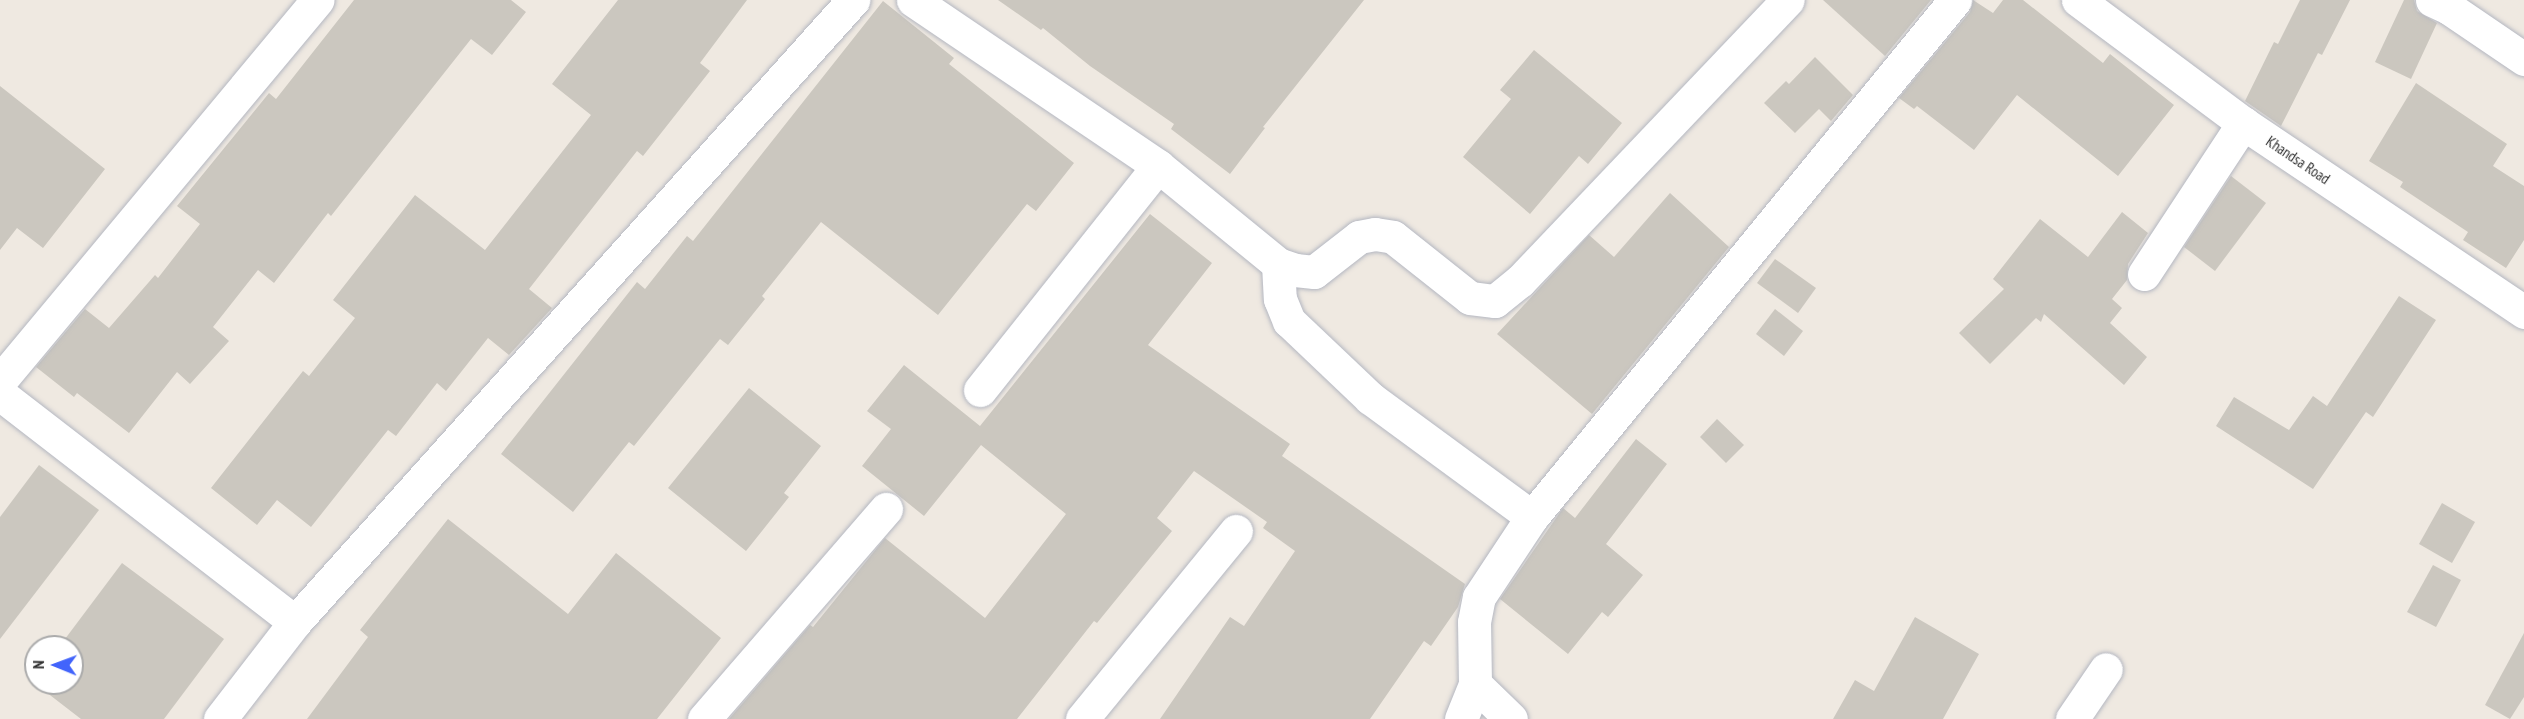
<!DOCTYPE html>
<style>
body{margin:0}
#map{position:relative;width:2524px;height:719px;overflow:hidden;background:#efe9e1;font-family:"PT Sans Narrow",sans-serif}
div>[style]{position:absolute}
.building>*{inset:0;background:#cbc7bf}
.roads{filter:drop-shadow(0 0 2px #b4b7c1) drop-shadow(0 0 2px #b4b7c1)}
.minor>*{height:33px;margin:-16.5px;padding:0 16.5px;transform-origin:16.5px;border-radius:16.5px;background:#fff}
span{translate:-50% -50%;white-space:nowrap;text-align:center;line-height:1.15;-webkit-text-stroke:5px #fff;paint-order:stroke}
.street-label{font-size:15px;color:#2e2e2e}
.north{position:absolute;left:24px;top:635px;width:60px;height:60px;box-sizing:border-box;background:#fff;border:2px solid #ababab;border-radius:50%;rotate:271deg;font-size:16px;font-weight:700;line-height:24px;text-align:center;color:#2e2e2e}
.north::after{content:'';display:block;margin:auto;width:21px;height:27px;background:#4264fb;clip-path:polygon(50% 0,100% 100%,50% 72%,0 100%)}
</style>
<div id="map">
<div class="building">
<i style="clip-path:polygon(354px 0,511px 0,526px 12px,492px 55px,471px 39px,331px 216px,328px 213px,274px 283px,258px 270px,213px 327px,229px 341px,190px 384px,177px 372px,129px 433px,77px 393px,74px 397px,36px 367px,85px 309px,109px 328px,155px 275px,158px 278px,200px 224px,177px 206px,269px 93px,276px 99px)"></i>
<i style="clip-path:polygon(618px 0,747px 0,700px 63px,710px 71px,643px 156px,637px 151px,529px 289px,552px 308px,509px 355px,488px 338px,446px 391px,437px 383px,396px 436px,388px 430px,311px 527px,277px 500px,257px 525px,211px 488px,303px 371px,309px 376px,355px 318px,333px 300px,415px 195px,485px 250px,591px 115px,552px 84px)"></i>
<i style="clip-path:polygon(998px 0,1364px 0,1263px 127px,1265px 128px,1230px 174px,1171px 129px,1174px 124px,1090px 66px,1043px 28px,1041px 30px)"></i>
<i style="clip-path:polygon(1823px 0,1931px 0,1885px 56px)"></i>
<i style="clip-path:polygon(1973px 0,1993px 13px,2003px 0,2023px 0,2103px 63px,2110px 54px,2174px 105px,2118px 176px,2017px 95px,1974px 150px,1917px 106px,1914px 109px,1899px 98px,1970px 12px)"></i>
<i style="clip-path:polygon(2300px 0,2350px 0,2322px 55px,2318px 53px,2281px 126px,2245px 101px,2274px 42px,2278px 44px)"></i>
<i style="clip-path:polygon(2404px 0,2414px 0,2417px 11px,2437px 23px,2411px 79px,2375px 62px)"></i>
<i style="clip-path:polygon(883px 1px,954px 58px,949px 64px,1074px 163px,1036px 211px,1027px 204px,938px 315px,821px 222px,762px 296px,765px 299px,728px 345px,720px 339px,634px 446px,629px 442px,573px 512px,501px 454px,637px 282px,645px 289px,687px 236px,693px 241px)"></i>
<i style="clip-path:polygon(1534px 50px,1622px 123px,1588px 164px,1579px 156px,1530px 214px,1463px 157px,1511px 99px,1500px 90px)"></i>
<i style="clip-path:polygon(1815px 57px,1853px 95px,1831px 121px,1819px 109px,1795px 133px,1764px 103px,1786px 81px,1789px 84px)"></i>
<i style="clip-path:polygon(2416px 83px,2507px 144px,2493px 166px,2524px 186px,2524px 240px,2506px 268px,2463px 240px,2468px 232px,2400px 187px,2403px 182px,2369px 161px)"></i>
<i style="clip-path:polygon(0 86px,105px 169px,43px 248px,17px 228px,0 250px)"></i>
<i style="clip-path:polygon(2231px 176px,2266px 203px,2215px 271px,2184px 247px)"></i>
<i style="clip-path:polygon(1670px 193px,1729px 247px,1592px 414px,1497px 334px,1589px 235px,1614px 257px)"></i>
<i style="clip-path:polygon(2122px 212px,2148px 233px,2128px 264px,2127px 280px,2112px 299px,2122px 308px,2110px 323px,2147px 357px,2124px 385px,2044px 314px,2041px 322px,2036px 318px,1990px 364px,1959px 333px,2004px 289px,1993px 279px,2040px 219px,2088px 257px)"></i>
<i style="clip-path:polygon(1150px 214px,1212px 263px,1148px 345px,1290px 444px,1282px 456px,1465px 584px,1458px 607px,1431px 646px,1424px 641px,1370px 719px,1160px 719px,1230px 617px,1244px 626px,1295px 551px,1263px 528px,1267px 522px,1194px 471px,1157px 518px,1172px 531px,1097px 623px,1094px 621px,1017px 719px,729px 719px,810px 625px,813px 627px,885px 538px,985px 618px,1066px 514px,981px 445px,924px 516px,862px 466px,891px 429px,867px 411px,904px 365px,980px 426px)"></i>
<i style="clip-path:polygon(1775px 259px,1816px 288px,1798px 313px,1757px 283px)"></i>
<i style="clip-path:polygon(2399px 296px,2436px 320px,2373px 417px,2366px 412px,2313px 489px,2216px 426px,2234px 397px,2289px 430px,2313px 396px,2327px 406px)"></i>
<i style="clip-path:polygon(1775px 309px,1803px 331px,1784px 356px,1756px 334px)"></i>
<i style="clip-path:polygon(749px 388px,821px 446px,784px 493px,789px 497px,746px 551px,668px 488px)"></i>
<i style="clip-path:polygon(1717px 419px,1744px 445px,1726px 463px,1700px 437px)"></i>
<i style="clip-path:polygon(1636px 439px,1667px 464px,1606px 544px,1643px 575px,1608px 617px,1602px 612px,1568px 654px,1500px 599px,1563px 508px,1575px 518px)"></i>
<i style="clip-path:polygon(39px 465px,99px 510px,0 639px,0 517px)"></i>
<i style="clip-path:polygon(2442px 503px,2475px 522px,2452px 563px,2419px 544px)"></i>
<i style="clip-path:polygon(448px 519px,568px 614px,616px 553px,721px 638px,657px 719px,307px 719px,368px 637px,360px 630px)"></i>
<i style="clip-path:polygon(122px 563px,224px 639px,164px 719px,81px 719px,33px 682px,36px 678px,36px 683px,72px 683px,72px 647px,59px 647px)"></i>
<i style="clip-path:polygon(2433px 565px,2461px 580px,2436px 627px,2407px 612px)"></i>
<i style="clip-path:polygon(1915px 617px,1979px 654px,1943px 719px,1833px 719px,1855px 680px,1874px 691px)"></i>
<i style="clip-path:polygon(2524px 633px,2524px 697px,2510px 719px,2485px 705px)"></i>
</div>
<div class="roads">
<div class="minor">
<i style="left:913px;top:0;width:296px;rotate:34.1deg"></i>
<i style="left:1158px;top:166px;width:155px;rotate:39.2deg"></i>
<i style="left:1278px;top:264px;width:18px;rotate:19deg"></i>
<i style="left:1295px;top:270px;width:19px;rotate:6deg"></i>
<i style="left:1314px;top:272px;width:57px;rotate:-37.9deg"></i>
<i style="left:1359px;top:237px;width:16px;rotate:-11deg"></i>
<i style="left:1375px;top:234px;width:18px;rotate:9deg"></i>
<i style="left:1393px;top:237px;width:98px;rotate:38.4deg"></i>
<i style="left:1470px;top:298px;width:25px;rotate:7deg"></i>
<i style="left:1495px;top:301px;width:32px;rotate:-39deg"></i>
<i style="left:1520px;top:281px;width:388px;rotate:-46.4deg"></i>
<i style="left:2078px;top:0;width:206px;rotate:36.7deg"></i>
<i style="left:2243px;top:123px;width:339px;rotate:33.9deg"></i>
<i style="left:2432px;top:0;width:19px;rotate:25deg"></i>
<i style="left:2449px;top:8px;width:91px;rotate:34.2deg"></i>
<i style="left:1278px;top:264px;width:35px;rotate:87deg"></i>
<i style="left:1280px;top:299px;width:24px;rotate:68deg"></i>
<i style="left:1289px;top:321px;width:112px;rotate:43.5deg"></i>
<i style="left:1370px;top:398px;width:201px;rotate:36.3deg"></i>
<i style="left:1532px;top:517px;width:668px;rotate:-50.71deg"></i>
<i style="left:2144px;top:274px;width:181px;rotate:-56.7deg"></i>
<i style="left:0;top:381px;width:496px;rotate:-50.2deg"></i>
<i style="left:980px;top:390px;width:286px;rotate:-51.5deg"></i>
<i style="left:0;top:394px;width:373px;rotate:37.7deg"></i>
<i style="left:1475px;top:684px;width:50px;rotate:44.2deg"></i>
<i style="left:220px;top:719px;width:123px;rotate:-52.3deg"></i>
<i style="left:295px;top:622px;width:836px;rotate:-48.1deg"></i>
<i style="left:704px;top:719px;width:278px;rotate:-49.1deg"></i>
<i style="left:1082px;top:719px;width:243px;rotate:-50.7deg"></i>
<i style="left:1461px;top:719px;width:38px;rotate:-68deg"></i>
<i style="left:1475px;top:684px;width:62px;rotate:-90.9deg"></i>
<i style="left:1474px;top:622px;width:25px;rotate:-79deg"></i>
<i style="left:1479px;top:597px;width:96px;rotate:-56.5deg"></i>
<i style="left:2072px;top:719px;width:60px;rotate:-55.8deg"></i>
</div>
</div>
<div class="street-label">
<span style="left:2298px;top:160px;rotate:34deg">Khandsa Road</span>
</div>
<div class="north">N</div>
</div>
